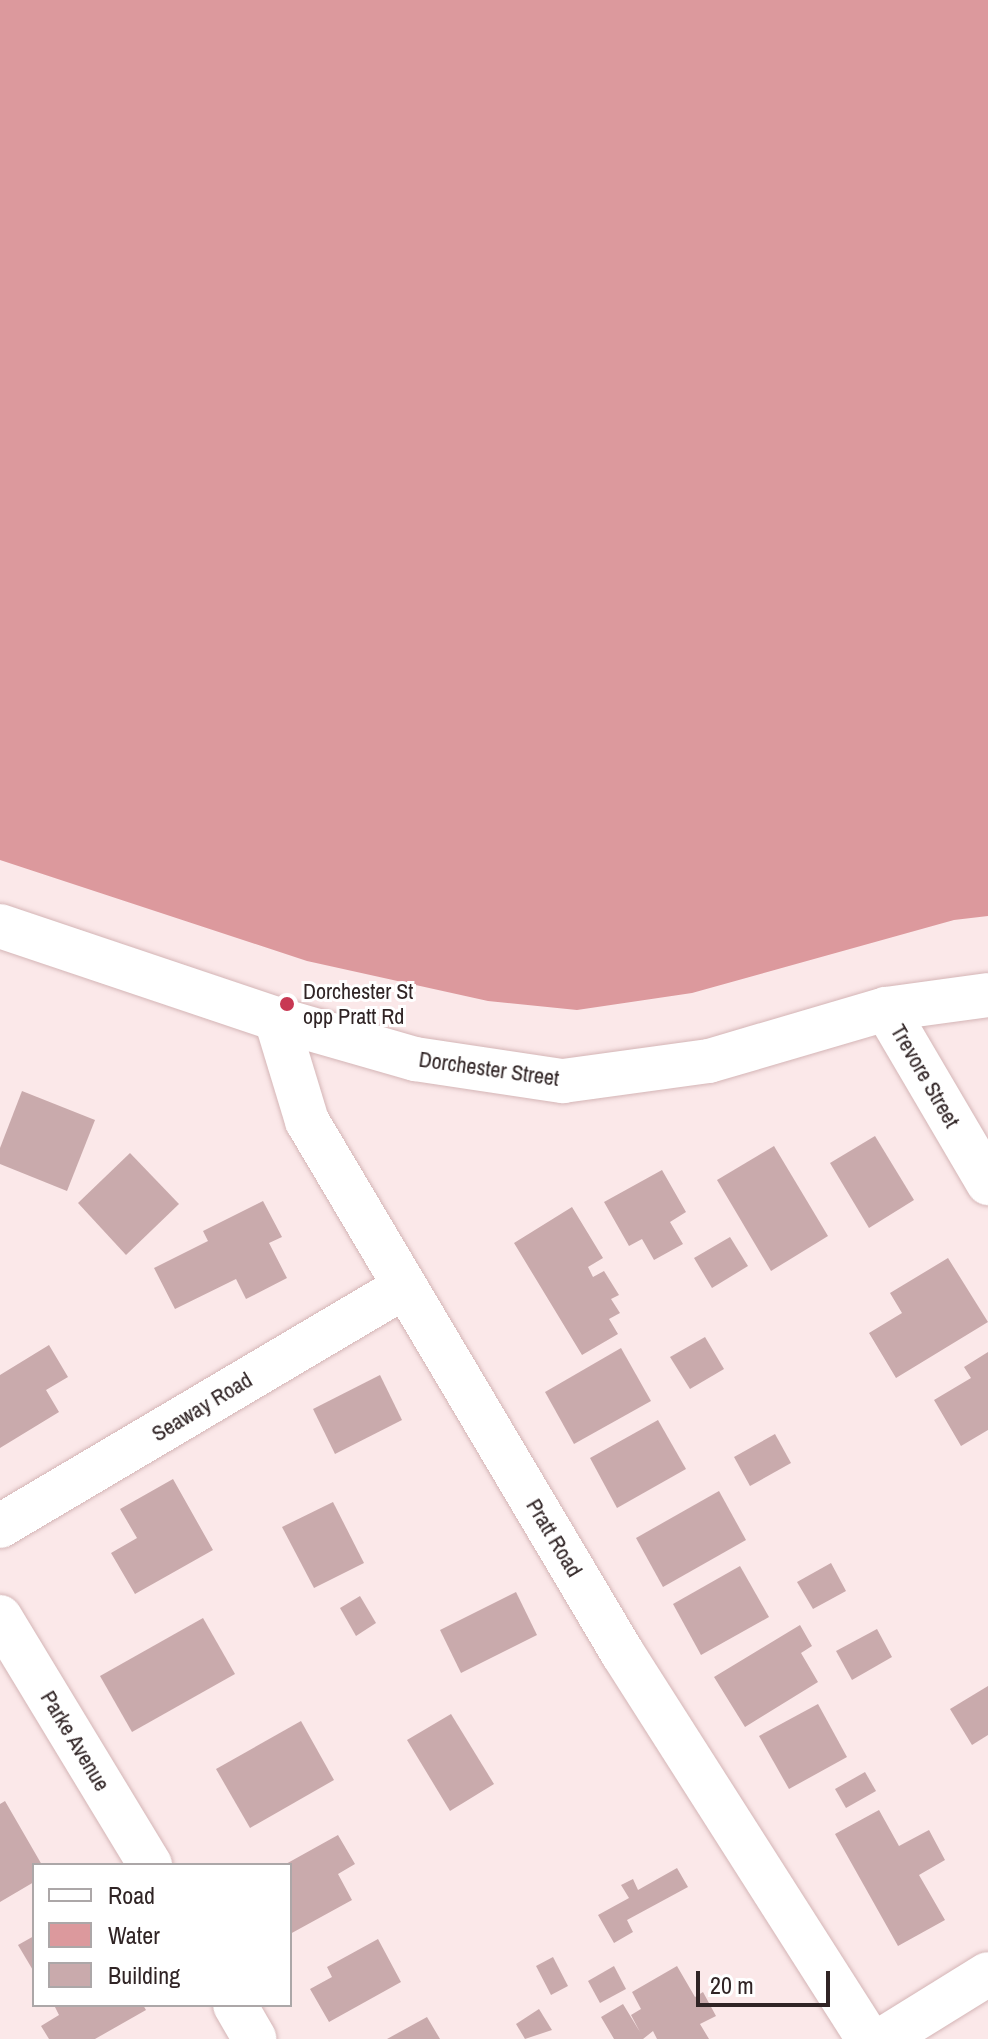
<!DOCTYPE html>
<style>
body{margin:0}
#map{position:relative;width:988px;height:2039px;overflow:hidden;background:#fbe8e9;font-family:"Archivo Narrow",sans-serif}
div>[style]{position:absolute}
.water>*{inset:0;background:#dc999d}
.building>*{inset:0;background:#c9aaac}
.roads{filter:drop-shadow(0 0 2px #d4b5b6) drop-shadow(0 0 2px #d4b5b6)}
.street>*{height:44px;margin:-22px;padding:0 22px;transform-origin:22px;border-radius:22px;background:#fff}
.secondary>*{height:44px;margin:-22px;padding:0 22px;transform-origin:22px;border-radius:22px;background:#fff}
.dots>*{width:22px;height:22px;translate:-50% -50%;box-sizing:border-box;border:4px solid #fff;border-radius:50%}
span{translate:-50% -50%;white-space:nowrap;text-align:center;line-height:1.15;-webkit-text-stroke:6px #fff;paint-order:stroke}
.poi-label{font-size:22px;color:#302425}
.left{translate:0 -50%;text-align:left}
.street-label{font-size:22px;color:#302425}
.legend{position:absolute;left:32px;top:1863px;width:260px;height:144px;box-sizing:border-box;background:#fff;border:2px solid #aca7a8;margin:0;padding:10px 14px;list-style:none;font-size:24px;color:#302425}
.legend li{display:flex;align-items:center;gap:16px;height:40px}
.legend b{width:40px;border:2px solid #aca7a8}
.scale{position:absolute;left:696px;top:1971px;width:134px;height:36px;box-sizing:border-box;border:4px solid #302425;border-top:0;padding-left:10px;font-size:24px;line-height:28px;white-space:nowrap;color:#302425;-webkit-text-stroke:6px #fff;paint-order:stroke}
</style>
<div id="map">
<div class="water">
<i style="clip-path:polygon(0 0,988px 0,988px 916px,954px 920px,692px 993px,577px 1010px,488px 1001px,307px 961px,0 860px)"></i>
</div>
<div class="building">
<i style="clip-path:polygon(22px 1091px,95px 1120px,67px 1191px,0 1164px,0 1148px)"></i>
<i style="clip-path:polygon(875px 1136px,914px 1200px,869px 1228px,830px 1163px)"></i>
<i style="clip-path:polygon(774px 1146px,828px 1236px,771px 1271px,717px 1180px)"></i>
<i style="clip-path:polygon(130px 1153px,179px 1204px,126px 1255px,78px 1203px)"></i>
<i style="clip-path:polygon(662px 1170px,686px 1212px,670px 1222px,683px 1244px,654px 1260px,642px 1239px,629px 1246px,604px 1202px)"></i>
<i style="clip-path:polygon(263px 1201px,282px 1237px,269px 1243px,287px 1278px,246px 1299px,236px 1279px,175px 1309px,154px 1268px,208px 1241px,203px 1231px)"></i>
<i style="clip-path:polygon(572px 1207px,603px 1258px,588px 1267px,593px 1277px,604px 1271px,619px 1295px,611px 1299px,620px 1313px,609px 1319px,618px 1334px,582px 1355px,514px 1243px)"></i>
<i style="clip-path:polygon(730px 1237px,748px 1266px,712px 1288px,694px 1258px)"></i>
<i style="clip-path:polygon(948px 1258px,988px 1322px,896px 1378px,869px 1333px,902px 1313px,890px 1293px)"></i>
<i style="clip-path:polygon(705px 1337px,724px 1369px,690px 1389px,670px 1357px)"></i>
<i style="clip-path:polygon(49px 1345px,68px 1377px,46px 1390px,59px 1412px,0 1448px,0 1375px)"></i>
<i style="clip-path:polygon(621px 1348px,651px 1401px,574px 1444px,545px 1392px)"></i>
<i style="clip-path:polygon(988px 1352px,988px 1430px,961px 1446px,934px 1400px,971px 1378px,964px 1367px)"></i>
<i style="clip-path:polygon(380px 1375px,402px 1420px,335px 1454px,313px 1409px)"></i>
<i style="clip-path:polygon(658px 1420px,686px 1469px,617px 1508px,590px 1458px)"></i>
<i style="clip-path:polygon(775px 1434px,791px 1463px,750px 1486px,734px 1457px)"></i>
<i style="clip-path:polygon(173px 1479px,213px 1550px,135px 1594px,111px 1553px,137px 1538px,120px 1509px)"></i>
<i style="clip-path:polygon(719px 1491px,746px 1540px,663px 1587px,636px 1538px)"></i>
<i style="clip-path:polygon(333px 1502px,364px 1563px,314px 1588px,282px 1527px)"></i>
<i style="clip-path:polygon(831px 1563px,846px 1591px,813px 1609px,797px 1582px)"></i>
<i style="clip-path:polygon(740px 1566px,769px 1617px,701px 1655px,673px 1604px)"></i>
<i style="clip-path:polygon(516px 1592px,537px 1635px,461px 1673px,440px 1630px)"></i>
<i style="clip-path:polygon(360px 1596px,376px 1623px,356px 1636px,340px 1608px)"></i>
<i style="clip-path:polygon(203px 1618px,235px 1674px,132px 1732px,100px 1676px)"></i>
<i style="clip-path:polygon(800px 1625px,812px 1646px,801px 1653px,818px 1682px,745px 1727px,714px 1677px)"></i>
<i style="clip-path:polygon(877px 1629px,892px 1657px,852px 1680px,836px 1651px)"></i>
<i style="clip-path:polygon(988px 1686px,988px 1735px,972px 1745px,950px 1709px)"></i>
<i style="clip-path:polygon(818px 1704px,847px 1757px,789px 1789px,759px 1736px)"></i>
<i style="clip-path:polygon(451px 1714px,494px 1784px,450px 1811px,407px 1740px)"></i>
<i style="clip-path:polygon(301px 1721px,334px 1780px,250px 1828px,216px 1769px)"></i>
<i style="clip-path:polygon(865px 1772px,876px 1791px,846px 1808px,835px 1789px)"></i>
<i style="clip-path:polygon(5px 1801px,42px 1865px,34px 1865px,34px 1882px,0 1902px,0 1804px)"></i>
<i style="clip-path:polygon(879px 1810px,899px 1846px,929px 1830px,945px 1860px,919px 1875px,945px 1920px,898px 1946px,835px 1834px)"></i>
<i style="clip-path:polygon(338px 1835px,355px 1864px,338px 1874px,352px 1900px,290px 1934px,290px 1865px,284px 1865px)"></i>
<i style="clip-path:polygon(677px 1868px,688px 1887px,627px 1920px,633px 1932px,614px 1943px,598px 1915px,629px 1898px,621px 1885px,633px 1879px,638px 1890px)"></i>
<i style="clip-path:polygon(34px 1936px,34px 1972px,18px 1945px)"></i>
<i style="clip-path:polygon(378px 1939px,401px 1982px,329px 2022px,310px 1989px,332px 1977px,327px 1967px)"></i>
<i style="clip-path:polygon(553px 1957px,568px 1986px,551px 1995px,536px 1966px)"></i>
<i style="clip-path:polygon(614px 1966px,626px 1989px,600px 2003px,588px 1981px)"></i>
<i style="clip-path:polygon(677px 1966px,695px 1997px,703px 1992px,716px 2016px,700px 2024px,709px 2039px,657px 2039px,653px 2031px,643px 2039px,614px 2039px,601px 2017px,623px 2004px,640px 2032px,631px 2015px,641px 2009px,632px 1992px)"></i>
<i style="clip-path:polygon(54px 2005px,143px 2005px,146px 2010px,95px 2039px,49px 2039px,41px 2026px,59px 2015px)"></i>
<i style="clip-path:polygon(539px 2009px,552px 2030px,525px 2039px,516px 2024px)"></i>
<i style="clip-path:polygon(427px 2017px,440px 2039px,387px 2039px)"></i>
</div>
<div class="roads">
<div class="street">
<i style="left:886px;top:1009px;width:202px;rotate:59.6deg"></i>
<i style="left:276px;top:1019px;width:107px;rotate:73.1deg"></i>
<i style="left:307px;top:1121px;width:620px;rotate:59.34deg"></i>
<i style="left:623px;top:1654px;width:456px;rotate:57.5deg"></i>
<i style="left:0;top:1526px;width:469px;rotate:-30.6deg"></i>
<i style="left:0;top:1617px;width:290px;rotate:58.8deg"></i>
<i style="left:235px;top:2005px;width:39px;rotate:60deg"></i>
<i style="left:883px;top:2039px;width:123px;rotate:-31.8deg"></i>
</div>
<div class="secondary">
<i style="left:0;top:926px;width:291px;rotate:18.6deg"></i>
<i style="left:276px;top:1019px;width:145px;rotate:16.1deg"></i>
<i style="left:415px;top:1059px;width:150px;rotate:8.5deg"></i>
<i style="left:563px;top:1081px;width:147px;rotate:-7.8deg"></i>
<i style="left:709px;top:1061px;width:184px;rotate:-16.4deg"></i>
<i style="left:886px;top:1009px;width:103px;rotate:-7.8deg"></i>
</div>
</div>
<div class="dots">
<i style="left:287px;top:1004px;background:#c83853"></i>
</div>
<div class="poi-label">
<span class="left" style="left:303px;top:1004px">Dorchester St<br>opp Pratt Rd</span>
</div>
<div class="street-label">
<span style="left:489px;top:1069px;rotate:8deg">Dorchester Street</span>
<span style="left:925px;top:1076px;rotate:60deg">Trevore Street</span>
<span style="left:202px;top:1407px;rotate:-31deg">Seaway Road</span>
<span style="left:554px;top:1538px;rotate:59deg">Pratt Road</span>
<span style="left:75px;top:1741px;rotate:59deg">Parke Avenue</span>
</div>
<ul class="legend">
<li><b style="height:10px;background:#fff"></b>Road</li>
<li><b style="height:22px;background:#dc999d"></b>Water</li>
<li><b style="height:22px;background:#c9aaac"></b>Building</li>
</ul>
<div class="scale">20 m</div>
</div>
